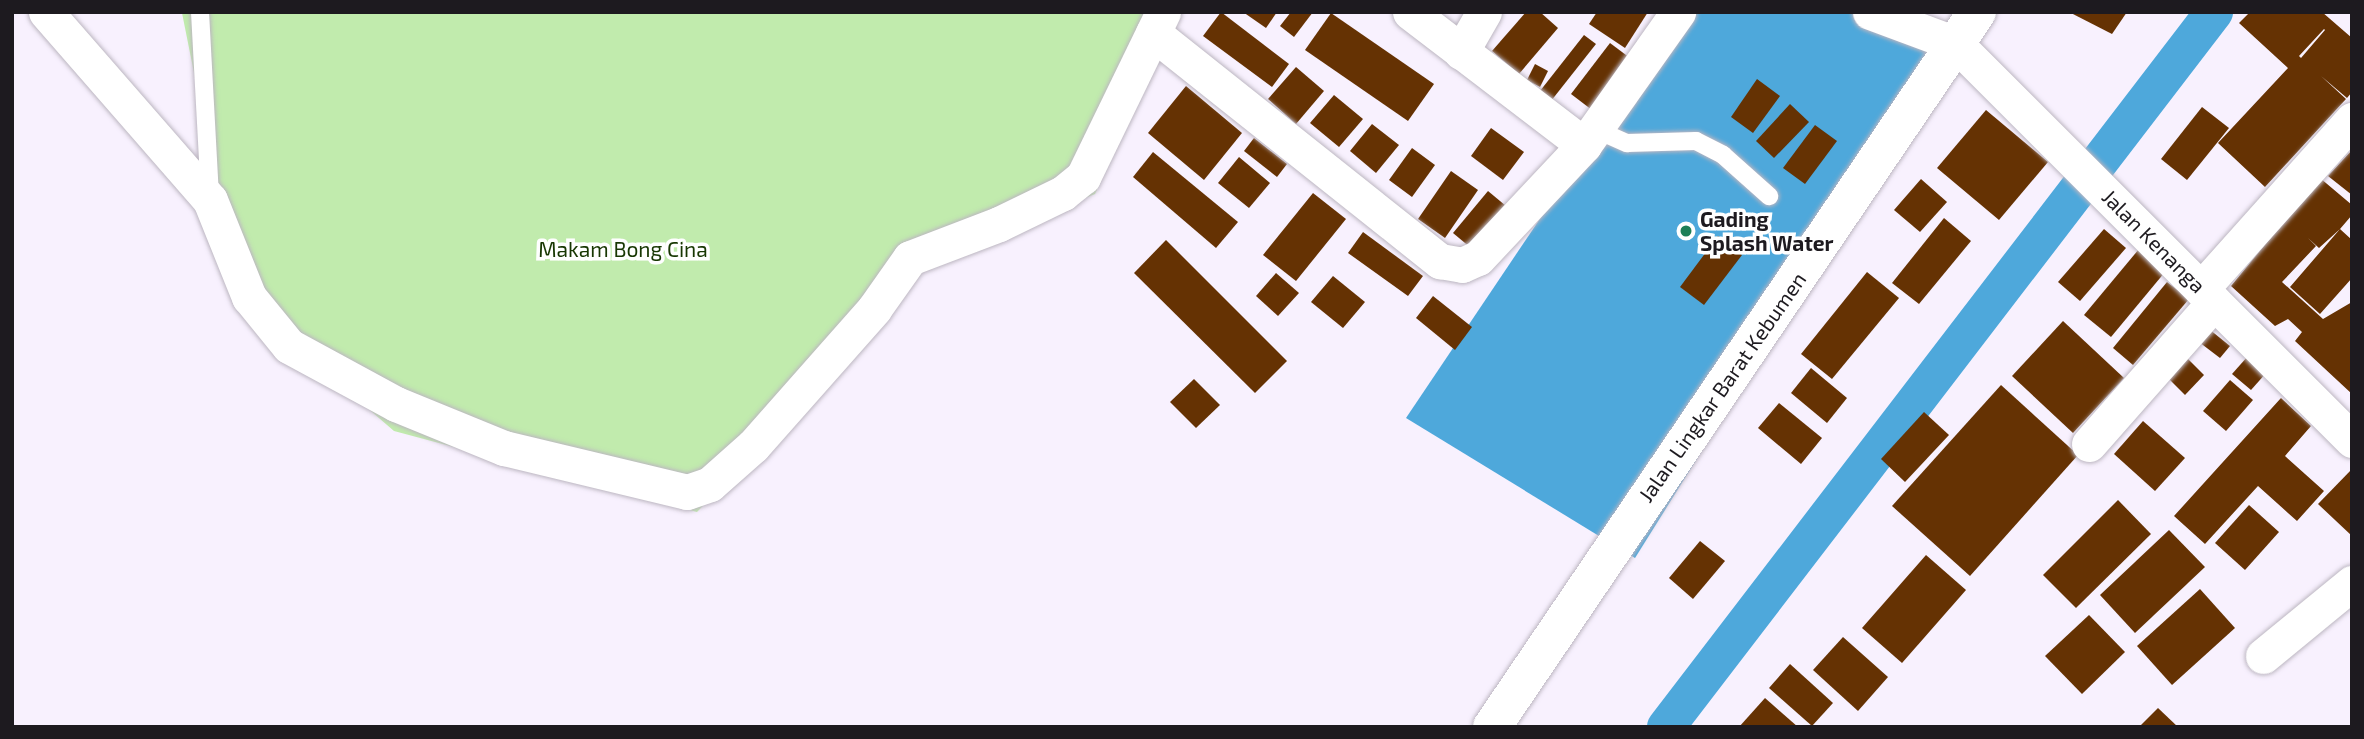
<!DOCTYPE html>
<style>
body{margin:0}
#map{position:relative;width:2364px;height:739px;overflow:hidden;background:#f8f1fe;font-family:"Exo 2",sans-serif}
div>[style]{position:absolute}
.green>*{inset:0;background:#c1ebad}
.water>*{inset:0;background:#4ea8db}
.canal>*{height:38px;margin:-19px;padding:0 19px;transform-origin:19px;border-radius:19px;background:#4ea8db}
.building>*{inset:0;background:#653203}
.roads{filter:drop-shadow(0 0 2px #bcb6c1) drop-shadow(0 0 2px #bcb6c1)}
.service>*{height:18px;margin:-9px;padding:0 9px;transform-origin:9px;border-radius:9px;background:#fff}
.minor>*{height:35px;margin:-17.5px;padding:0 17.5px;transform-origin:17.5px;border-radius:17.5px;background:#fff}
.secondary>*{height:38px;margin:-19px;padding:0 19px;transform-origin:19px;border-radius:19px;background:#fff}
.dots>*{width:19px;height:19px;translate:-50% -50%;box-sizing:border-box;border:4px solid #fff;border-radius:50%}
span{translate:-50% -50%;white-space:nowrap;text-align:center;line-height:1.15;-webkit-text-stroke:7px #fff;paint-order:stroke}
.poi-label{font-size:21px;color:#1d1a1f;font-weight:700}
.left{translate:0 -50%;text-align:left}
.street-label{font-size:21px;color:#1d1a1f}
.park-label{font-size:21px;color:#183703}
.frame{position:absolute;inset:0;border:14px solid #1d1a1f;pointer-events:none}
</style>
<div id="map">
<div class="green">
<i style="clip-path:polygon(1176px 12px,1095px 194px,918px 264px,824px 380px,697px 512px,394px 431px,239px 297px,182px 13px)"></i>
</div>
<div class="water">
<i style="clip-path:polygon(1679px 12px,1870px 12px,1956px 44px,1635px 558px,1406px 418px)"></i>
</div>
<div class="canal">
<i style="left:1666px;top:727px;width:901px;rotate:-52.53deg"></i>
</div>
<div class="building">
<i style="clip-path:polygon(1221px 12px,1289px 64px,1272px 87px,1203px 36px)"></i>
<i style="clip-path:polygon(1243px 12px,1277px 12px,1266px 28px)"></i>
<i style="clip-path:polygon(1291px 12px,1313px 12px,1294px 37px,1280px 26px)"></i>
<i style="clip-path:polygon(1526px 12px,1540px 12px,1558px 28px,1519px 74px,1492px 51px)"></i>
<i style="clip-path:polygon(1597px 12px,1648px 12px,1625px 48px,1589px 24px)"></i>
<i style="clip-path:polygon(2069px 12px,2127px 12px,2112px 34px)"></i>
<i style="clip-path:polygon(evenodd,2250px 12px,2322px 12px,2352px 38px,2352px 92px,2347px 98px,2321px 76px,2346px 99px,2265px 187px,2218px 143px,2288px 68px,2239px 23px,2250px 12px,2324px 29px,2325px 30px,2301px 58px,2299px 56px,2324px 29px)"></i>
<i style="clip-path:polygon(1331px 13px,1434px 84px,1408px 121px,1305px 50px)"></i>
<i style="clip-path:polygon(1584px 35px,1596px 44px,1551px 101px,1540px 91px)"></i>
<i style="clip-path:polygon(1610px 43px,1630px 58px,1592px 110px,1571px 94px)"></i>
<i style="clip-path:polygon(1535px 64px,1548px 71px,1540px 87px,1527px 80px)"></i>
<i style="clip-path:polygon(1296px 67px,1324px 91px,1296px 124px,1268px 99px)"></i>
<i style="clip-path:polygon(1757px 79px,1780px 96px,1753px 133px,1731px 117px)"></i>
<i style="clip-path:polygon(1186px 86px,1242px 133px,1204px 180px,1148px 133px)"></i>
<i style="clip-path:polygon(1334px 95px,1363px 119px,1339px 147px,1310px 123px)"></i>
<i style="clip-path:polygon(1790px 104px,1809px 122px,1774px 158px,1756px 141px)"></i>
<i style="clip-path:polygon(2202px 107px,2229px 128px,2187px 180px,2161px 159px)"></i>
<i style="clip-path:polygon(1986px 110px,2048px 162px,1999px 220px,1937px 168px)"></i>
<i style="clip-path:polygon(1372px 124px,1399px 145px,1376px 173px,1350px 151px)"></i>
<i style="clip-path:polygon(1815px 125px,1837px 141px,1805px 184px,1783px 168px)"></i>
<i style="clip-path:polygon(1491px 128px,1524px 152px,1503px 180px,1471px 156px)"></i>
<i style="clip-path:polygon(1254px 138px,1287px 164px,1277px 177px,1244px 151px)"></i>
<i style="clip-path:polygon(1412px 148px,1435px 165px,1412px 197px,1389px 180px)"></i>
<i style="clip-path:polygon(2352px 150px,2352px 195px,2328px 176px)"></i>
<i style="clip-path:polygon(1153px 152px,1238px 222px,1216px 248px,1133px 177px)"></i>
<i style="clip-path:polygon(1239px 157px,1270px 183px,1249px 208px,1218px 183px)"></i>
<i style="clip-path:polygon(1451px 171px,1478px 190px,1445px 238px,1418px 219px)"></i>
<i style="clip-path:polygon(2320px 178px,2352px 205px,2352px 215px,2340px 229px,2352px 240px,2352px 278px,2320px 314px,2290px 287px,2340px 229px,2319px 248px,2308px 238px,2316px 246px,2282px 282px,2323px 319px,2352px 302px,2352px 394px,2295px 341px,2302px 332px,2288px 319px,2275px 326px,2231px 286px)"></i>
<i style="clip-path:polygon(1921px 179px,1947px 202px,1920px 232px,1894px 210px)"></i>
<i style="clip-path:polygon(1488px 191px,1512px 211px,1477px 253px,1453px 233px)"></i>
<i style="clip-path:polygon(1313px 193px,1346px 219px,1296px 281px,1263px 255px)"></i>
<i style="clip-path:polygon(1944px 218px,1971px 241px,1919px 304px,1892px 283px)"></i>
<i style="clip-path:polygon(2104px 229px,2126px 248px,2080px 301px,2058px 282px)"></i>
<i style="clip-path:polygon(1363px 232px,1423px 276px,1408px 296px,1348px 253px)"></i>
<i style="clip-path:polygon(1718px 236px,1742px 255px,1704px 305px,1680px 287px)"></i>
<i style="clip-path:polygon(1166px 240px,1287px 361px,1255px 393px,1134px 273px)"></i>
<i style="clip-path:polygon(2139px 249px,2165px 272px,2111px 337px,2084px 315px)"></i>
<i style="clip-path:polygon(1867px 272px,1899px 298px,1832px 379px,1801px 354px)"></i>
<i style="clip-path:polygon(1276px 273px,1299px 293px,1278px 316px,1256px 296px)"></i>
<i style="clip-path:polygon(1333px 276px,1365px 302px,1343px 328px,1311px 302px)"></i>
<i style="clip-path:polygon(2167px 282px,2189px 299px,2133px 365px,2113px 348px)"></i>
<i style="clip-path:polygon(1433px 296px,1472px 327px,1455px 350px,1416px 318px)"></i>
<i style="clip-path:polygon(2063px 321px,2124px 378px,2073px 433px,2012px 376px)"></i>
<i style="clip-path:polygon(2209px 329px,2230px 346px,2220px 358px,2199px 342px)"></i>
<i style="clip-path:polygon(2185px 356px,2204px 375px,2185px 395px,2166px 376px)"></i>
<i style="clip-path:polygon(2248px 356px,2267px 372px,2251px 390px,2232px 374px)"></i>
<i style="clip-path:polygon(1811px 368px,1847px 398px,1827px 423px,1791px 393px)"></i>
<i style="clip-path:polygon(1194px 379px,1220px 405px,1196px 428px,1170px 402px)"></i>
<i style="clip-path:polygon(2230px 380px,2253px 400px,2226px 431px,2203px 411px)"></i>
<i style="clip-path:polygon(2001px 385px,2078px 455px,1970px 576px,1892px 506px)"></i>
<i style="clip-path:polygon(2281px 398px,2311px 426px,2285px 456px,2324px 491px,2297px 521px,2258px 486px,2205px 544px,2174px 516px)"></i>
<i style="clip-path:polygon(1779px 403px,1822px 438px,1801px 464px,1758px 428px)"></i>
<i style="clip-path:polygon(1924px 412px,1949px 435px,1905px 482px,1881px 459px)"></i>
<i style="clip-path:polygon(2143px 421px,2185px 458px,2155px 491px,2114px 454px)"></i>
<i style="clip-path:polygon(2352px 469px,2352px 536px,2318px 504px)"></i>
<i style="clip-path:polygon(2118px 500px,2151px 534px,2076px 608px,2043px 575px)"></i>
<i style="clip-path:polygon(2249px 505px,2279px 532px,2245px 570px,2215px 543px)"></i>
<i style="clip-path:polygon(2169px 530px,2205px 567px,2135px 633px,2100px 595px)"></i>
<i style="clip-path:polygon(1700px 541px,1725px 561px,1693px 599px,1669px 578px)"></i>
<i style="clip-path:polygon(1926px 555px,1966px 590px,1902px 663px,1862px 628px)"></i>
<i style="clip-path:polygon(2200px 589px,2235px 628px,2172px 685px,2137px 646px)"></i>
<i style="clip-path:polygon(2089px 615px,2125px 652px,2082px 694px,2045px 656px)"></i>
<i style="clip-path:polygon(1843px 637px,1888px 677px,1858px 711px,1813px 670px)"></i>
<i style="clip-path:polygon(1790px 664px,1833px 703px,1812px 726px,1769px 688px)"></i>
<i style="clip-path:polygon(1765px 698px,1798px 727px,1739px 727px)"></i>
<i style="clip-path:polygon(2158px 708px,2178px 727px,2139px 727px)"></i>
</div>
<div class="roads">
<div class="service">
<i style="left:200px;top:12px;width:182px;rotate:86.9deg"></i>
<i style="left:1595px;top:129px;width:35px;rotate:24deg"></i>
<i style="left:1627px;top:143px;width:69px;rotate:-1.7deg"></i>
<i style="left:1696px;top:141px;width:30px;rotate:27deg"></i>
<i style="left:1723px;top:155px;width:62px;rotate:41.7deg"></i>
</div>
<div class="minor">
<i style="left:46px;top:12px;width:249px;rotate:48.9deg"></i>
<i style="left:210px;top:200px;width:105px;rotate:68.1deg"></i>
<i style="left:249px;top:297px;width:63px;rotate:50.8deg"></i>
<i style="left:289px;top:346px;width:122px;rotate:28.5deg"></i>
<i style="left:396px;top:404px;width:117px;rotate:22.2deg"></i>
<i style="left:504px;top:448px;width:188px;rotate:13.5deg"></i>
<i style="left:687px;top:492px;width:24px;rotate:-19deg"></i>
<i style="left:710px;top:484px;width:57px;rotate:-41.5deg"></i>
<i style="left:753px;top:446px;width:183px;rotate:-48.5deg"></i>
<i style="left:874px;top:309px;width:62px;rotate:-54.8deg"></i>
<i style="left:910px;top:258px;width:95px;rotate:-20.9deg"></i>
<i style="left:999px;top:224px;width:71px;rotate:-25.8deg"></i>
<i style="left:1063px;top:193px;width:26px;rotate:-39deg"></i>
<i style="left:1083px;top:177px;width:183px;rotate:-64.1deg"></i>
<i style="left:1410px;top:12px;width:219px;rotate:37.4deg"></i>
<i style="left:1870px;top:12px;width:92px;rotate:20.4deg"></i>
<i style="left:1956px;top:44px;width:560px;rotate:45deg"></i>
<i style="left:1153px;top:33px;width:367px;rotate:38.5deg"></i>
<i style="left:1440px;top:261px;width:22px;rotate:10deg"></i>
<i style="left:1462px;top:265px;width:17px;rotate:-24deg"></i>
<i style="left:1478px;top:258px;width:155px;rotate:-46.8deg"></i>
<i style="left:1584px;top:145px;width:163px;rotate:-54.7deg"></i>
<i style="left:1461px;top:52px;width:46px;rotate:-60.1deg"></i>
<i style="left:2201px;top:289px;width:227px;rotate:-48.2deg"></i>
<i style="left:2089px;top:444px;width:189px;rotate:-48.6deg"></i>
<i style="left:2263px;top:656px;width:115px;rotate:-39.4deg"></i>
</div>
<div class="secondary">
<i style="left:1492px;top:727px;width:864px;rotate:-55.85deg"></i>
</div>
</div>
<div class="dots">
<i style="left:1686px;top:231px;background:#1d7f57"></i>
</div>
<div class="poi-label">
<span class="left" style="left:1700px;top:231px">Gading<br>Splash Water</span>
</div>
<div class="street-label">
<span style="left:2154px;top:241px;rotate:45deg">Jalan Kenanga</span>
<span style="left:1722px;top:387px;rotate:-55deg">Jalan Lingkar Barat Kebumen</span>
</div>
<div class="park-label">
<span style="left:623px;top:249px">Makam Bong Cina</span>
</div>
<div class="frame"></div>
</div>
